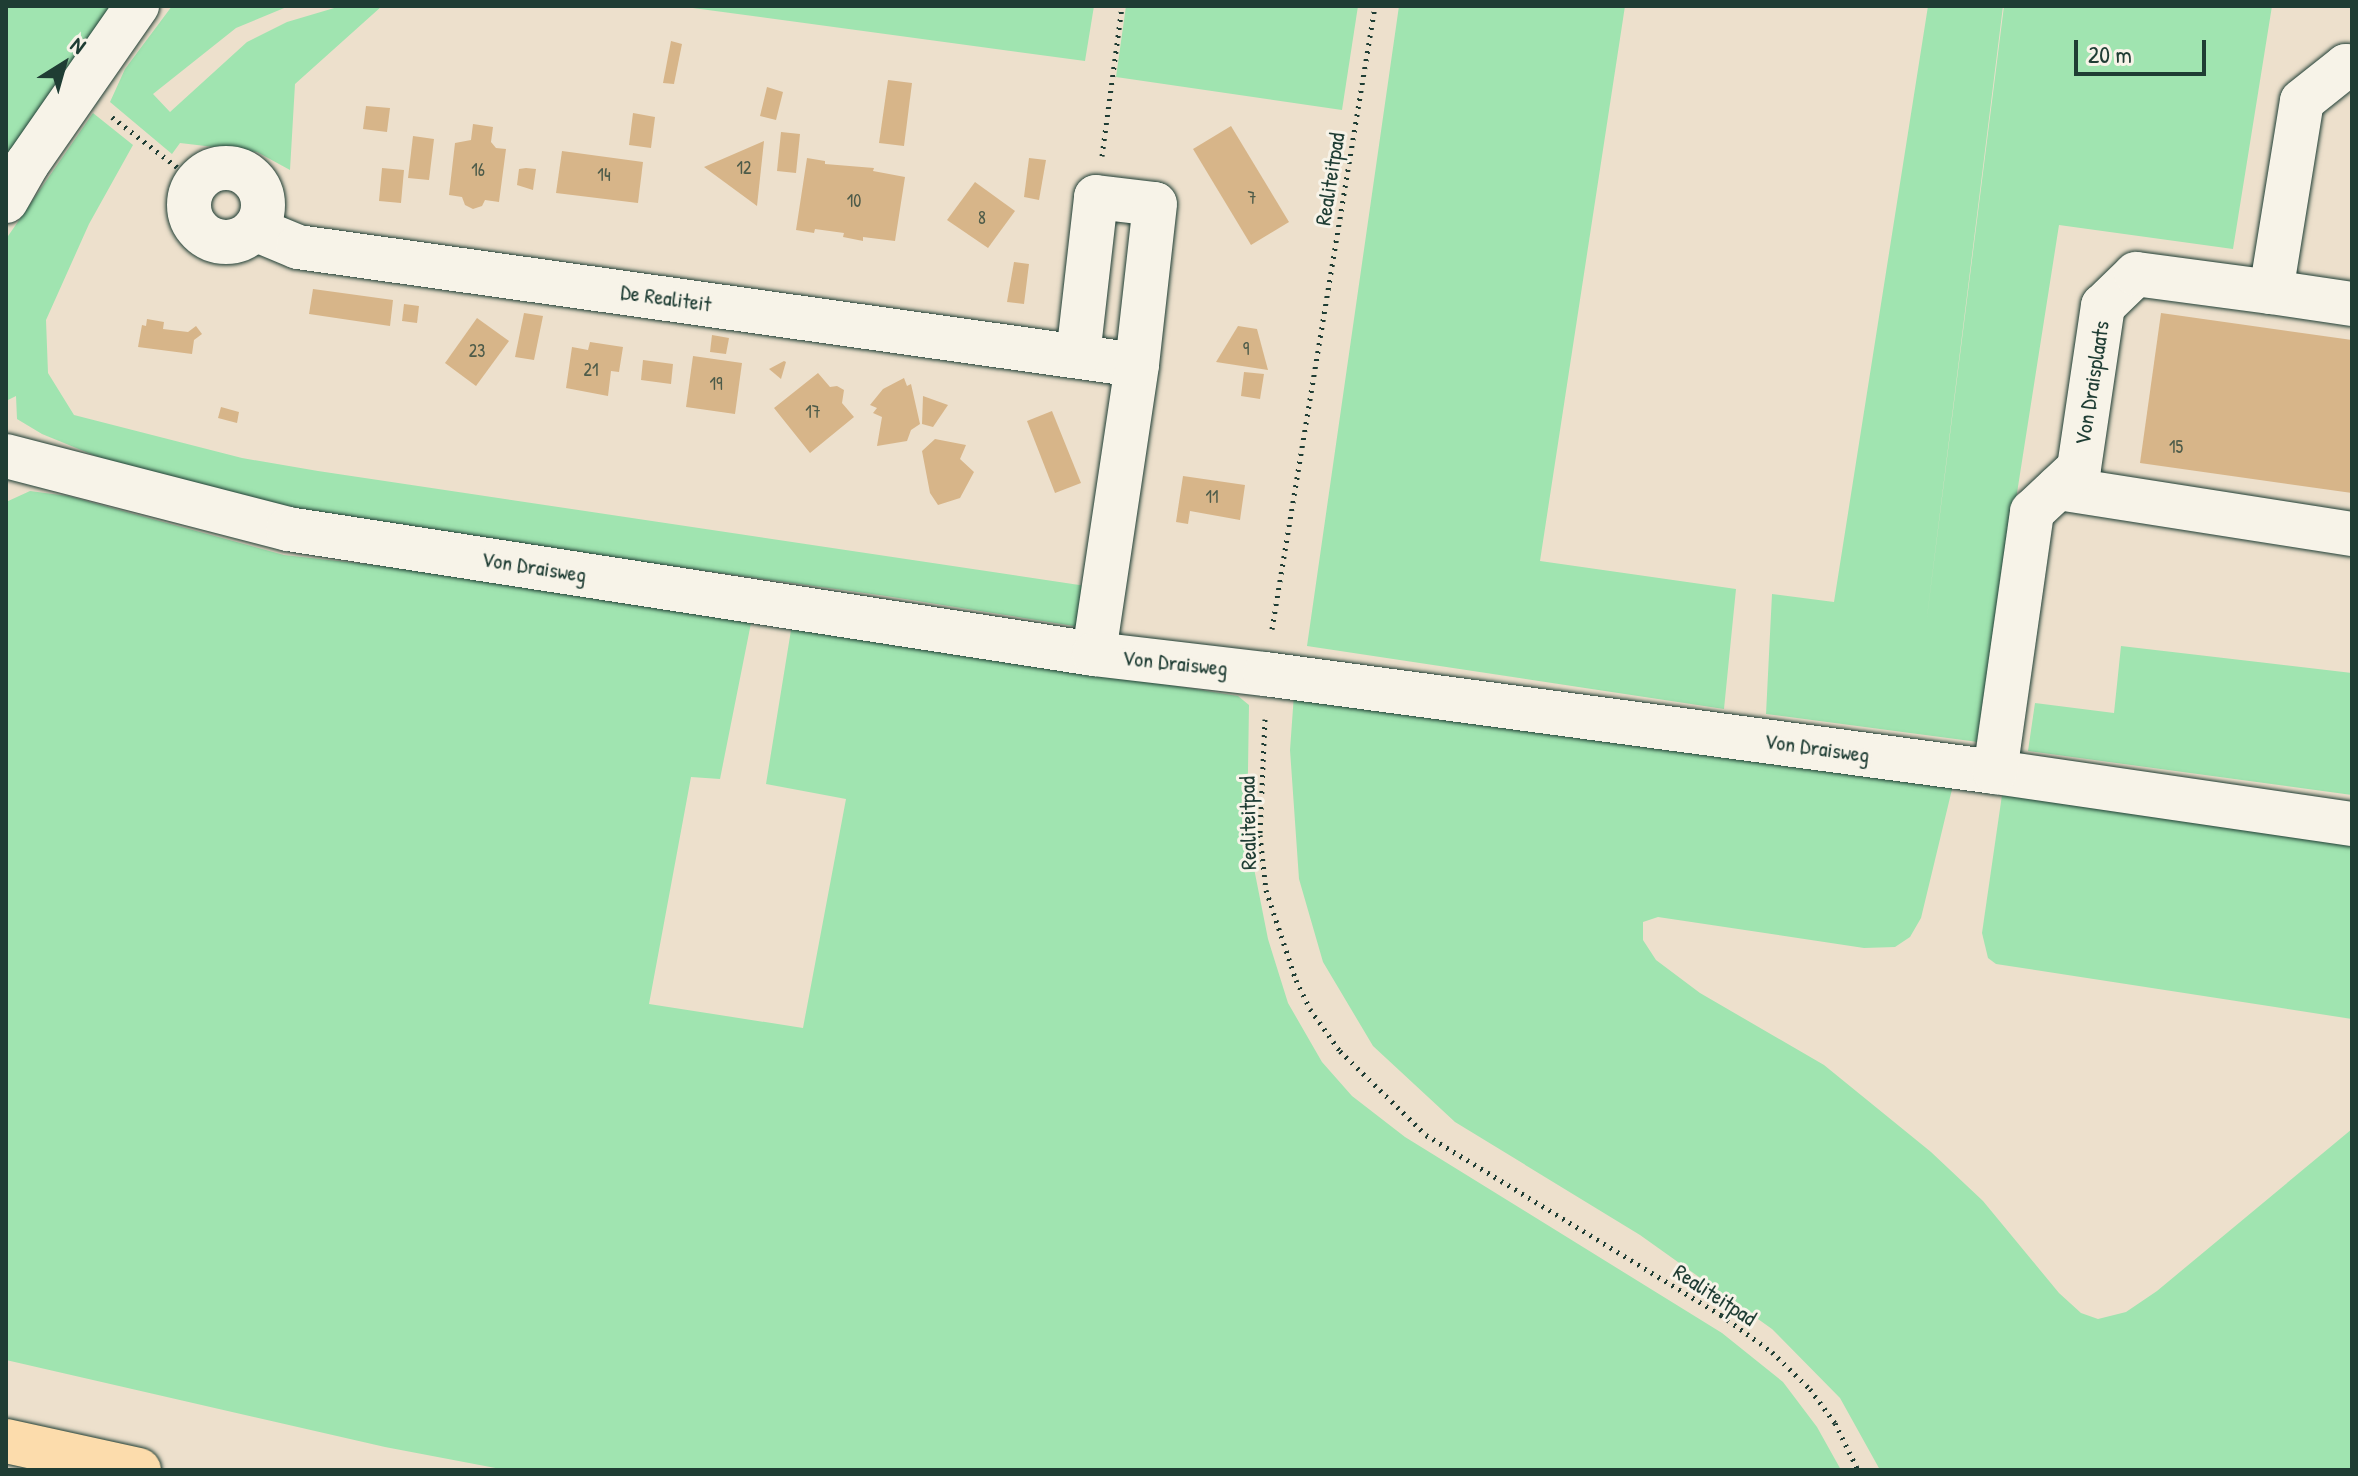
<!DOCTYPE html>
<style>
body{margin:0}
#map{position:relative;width:2358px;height:1476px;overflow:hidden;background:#ede0cc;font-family:"Patrick Hand",sans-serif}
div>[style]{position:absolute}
.green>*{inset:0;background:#a0e4b0}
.building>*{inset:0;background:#d7b589}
.path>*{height:5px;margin-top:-2.5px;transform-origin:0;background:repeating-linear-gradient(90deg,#1f3d34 0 2px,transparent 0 8px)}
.roads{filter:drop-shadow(0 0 2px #1f3d34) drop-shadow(0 0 2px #1f3d34)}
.minor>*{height:44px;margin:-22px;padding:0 22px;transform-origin:22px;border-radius:22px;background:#f7f3e8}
.minor>.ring{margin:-22px;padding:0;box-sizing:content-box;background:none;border:44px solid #f7f3e8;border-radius:50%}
.highway>*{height:44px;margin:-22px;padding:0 22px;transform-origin:22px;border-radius:22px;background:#fcdcac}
span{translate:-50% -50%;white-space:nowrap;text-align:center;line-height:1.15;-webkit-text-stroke:6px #f7f3e8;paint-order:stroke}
.number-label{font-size:18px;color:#4d5b49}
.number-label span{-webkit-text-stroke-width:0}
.street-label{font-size:22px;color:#1f3d34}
.frame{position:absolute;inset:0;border:8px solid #1f3d34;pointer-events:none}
.north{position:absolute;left:24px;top:24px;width:80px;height:80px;-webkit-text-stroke:6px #f7f3e8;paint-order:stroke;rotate:37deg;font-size:22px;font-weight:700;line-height:32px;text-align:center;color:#1f3d34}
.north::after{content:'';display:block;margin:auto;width:28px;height:36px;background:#1f3d34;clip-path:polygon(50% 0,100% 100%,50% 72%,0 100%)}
.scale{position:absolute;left:2074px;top:40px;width:132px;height:36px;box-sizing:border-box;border:4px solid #1f3d34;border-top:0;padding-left:10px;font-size:24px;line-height:28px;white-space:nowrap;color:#1f3d34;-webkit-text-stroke:6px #f7f3e8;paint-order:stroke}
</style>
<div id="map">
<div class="green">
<i style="clip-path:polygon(6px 6px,117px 6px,6px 167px)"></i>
<i style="clip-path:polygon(172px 6px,289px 6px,236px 28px,153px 94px,170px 112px,247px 42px,287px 22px,341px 6px,382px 6px,295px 84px,290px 170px,257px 152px,180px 143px,172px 154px,110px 102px,125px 69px)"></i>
<i style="clip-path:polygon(678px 6px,1094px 6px,1085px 61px)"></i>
<i style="clip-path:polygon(1126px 6px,1358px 6px,1342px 110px,1116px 77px)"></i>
<i style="clip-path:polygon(1399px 6px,1625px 6px,1540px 561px,1736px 589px,1724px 709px,1307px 646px)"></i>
<i style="clip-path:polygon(1928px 6px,2003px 6px,1926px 625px,2004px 6px,2272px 6px,2233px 249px,2059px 225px,1978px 742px,1766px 714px,1772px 594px,1834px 602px)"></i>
<i style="clip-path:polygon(93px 113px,133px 145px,89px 224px,46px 320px,48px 373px,74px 415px,242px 458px,318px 471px,1086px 586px,1080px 627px,886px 596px,407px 529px,238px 497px,108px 461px,42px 434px,17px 419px,16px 396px,6px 401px,6px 239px)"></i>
<i style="clip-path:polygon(30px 491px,68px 496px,284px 555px,427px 571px,752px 618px,720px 779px,691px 777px,649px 1004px,803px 1028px,846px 799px,766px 784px,792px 624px,1238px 696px,1249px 705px,1247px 833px,1268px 939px,1288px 1003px,1322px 1062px,1352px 1096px,1405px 1137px,1722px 1333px,1783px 1382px,1817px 1427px,1841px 1470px,506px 1470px,385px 1447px,6px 1360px,6px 502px)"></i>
<i style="clip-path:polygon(2121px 646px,2352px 673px,2352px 795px,2028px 751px,2035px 703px,2114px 713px)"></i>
<i style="clip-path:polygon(1294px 694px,1954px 781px,1921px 918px,1910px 937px,1895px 947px,1864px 948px,1658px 917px,1643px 922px,1643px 940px,1656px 960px,1700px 993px,1824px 1065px,1931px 1152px,1983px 1201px,2059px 1293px,2081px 1313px,2098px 1319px,2126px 1312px,2157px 1291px,2352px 1129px,2352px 1470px,1880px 1470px,1840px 1398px,1772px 1329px,1640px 1235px,1455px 1122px,1373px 1046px,1323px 962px,1299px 879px,1290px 750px)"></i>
<i style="clip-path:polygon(2003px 788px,2352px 841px,2352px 1019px,1996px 964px,1988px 958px,1982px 933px)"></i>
</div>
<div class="building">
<i style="clip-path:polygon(671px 41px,682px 44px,674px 84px,663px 83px)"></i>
<i style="clip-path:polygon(888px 80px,912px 83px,904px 146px,879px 143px)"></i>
<i style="clip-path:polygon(767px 87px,783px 92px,776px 120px,760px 116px)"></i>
<i style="clip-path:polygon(366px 106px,390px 108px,387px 132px,363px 129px)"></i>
<i style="clip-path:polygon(633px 113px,655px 117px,651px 148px,629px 145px)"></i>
<i style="clip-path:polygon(473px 124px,493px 127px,491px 142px,496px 148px,506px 149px,499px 202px,485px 200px,482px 206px,473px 209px,465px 205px,462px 197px,449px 195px,455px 143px,471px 140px)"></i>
<i style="clip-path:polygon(1231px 126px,1289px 222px,1251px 245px,1193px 149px)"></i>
<i style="clip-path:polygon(781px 132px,800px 134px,796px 173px,777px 171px)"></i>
<i style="clip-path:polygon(413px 136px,434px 139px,429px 180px,408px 178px)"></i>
<i style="clip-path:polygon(764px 141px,757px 206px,704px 167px)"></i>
<i style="clip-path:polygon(562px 151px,643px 162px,638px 203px,556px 193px)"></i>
<i style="clip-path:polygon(807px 158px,825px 161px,825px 164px,874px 168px,873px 171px,905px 177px,895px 241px,863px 237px,863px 241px,843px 237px,844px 233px,815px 229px,814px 233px,796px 230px)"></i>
<i style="clip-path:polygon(1029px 158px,1046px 160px,1039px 200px,1024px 197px)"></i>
<i style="clip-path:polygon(382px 168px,404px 170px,401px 203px,379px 201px)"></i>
<i style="clip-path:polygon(526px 168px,536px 169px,533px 190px,517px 185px,519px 169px)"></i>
<i style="clip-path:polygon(975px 182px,1015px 211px,988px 248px,947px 220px)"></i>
<i style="clip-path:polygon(1014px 262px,1029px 264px,1024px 304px,1007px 302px)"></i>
<i style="clip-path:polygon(313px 289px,393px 300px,390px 326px,309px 314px)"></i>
<i style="clip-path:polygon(404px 304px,419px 306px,417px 323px,402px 321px)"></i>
<i style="clip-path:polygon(524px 313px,543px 316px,534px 360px,515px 357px)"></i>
<i style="clip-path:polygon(2161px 313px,2352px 340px,2352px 493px,2140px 463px)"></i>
<i style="clip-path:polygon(477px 318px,509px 341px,476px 386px,445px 363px)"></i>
<i style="clip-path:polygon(147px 319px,164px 322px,163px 329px,188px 332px,196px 326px,202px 334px,194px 340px,192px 354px,138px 347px,142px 325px,146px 326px)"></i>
<i style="clip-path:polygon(1238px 326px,1257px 329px,1268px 370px,1216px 362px)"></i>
<i style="clip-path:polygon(712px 335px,729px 338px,726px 354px,710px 352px)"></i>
<i style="clip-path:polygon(590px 342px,623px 347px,619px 372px,611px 371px,608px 396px,566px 388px,572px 347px,588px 350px)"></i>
<i style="clip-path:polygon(693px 356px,742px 363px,735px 414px,686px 407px)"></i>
<i style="clip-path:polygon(643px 360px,673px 364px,671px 384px,641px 380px)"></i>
<i style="clip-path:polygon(784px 361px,786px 362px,781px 379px,769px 369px)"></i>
<i style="clip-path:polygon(1244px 372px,1264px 374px,1260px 399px,1241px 396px)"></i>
<i style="clip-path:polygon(818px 373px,830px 387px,837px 386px,844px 390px,842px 403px,854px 417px,810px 453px,774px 408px)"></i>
<i style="clip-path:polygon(904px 378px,907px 386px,911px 384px,920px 424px,911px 430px,907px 441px,877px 446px,882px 417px,873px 413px,877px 408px,870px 405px,883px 389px)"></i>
<i style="clip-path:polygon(923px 396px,948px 405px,933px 427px,922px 424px)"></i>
<i style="clip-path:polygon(221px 407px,239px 412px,237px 423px,218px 418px)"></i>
<i style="clip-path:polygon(1052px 411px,1081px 483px,1055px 493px,1027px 421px)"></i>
<i style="clip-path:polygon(935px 439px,966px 445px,960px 459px,974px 472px,960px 498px,938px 505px,930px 493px,922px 451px)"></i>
<i style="clip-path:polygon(1183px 476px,1245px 485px,1240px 520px,1190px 511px,1188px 524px,1176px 522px)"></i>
</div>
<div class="path">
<i style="left:112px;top:117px;width:105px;rotate:37.6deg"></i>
<i style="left:1102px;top:156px;width:151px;rotate:-82.4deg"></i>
<i style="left:1272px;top:629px;width:631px;rotate:-80.61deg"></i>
<i style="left:1265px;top:719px;width:116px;rotate:92.5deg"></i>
<i style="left:1260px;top:835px;width:55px;rotate:83.8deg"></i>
<i style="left:1266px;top:890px;width:95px;rotate:71.6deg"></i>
<i style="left:1296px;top:980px;width:32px;rotate:64deg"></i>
<i style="left:1310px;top:1009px;width:52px;rotate:54.5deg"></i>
<i style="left:1340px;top:1051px;width:120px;rotate:44.3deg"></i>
<i style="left:1426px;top:1135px;width:346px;rotate:31.4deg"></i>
<i style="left:1721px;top:1315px;width:63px;rotate:36deg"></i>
<i style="left:1772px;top:1352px;width:53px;rotate:44.2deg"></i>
<i style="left:1810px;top:1389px;width:42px;rotate:53.7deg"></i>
<i style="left:1835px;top:1423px;width:52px;rotate:63.9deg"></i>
</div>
<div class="roads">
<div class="minor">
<i class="ring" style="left:189px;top:168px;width:30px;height:30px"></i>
<i style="left:6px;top:201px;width:43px;rotate:-60.4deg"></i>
<i style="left:27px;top:164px;width:193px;rotate:-55.2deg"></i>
<i style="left:257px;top:230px;width:44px;rotate:22.5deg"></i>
<i style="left:298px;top:247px;width:847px;rotate:8.01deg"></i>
<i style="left:1137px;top:365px;width:292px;rotate:98.5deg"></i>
<i style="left:2271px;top:292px;width:82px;rotate:8.4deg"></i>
<i style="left:1078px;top:356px;width:160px;rotate:-83.5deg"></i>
<i style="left:1096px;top:197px;width:59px;rotate:6.8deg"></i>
<i style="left:1155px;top:204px;width:162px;rotate:96.4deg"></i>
<i style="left:6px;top:456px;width:291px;rotate:14.5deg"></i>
<i style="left:288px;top:529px;width:816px;rotate:8.82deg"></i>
<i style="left:1094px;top:654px;width:172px;rotate:6.7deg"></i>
<i style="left:1265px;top:674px;width:737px;rotate:7.65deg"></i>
<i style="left:1995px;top:772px;width:361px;rotate:8.3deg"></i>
<i style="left:2058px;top:488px;width:298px;rotate:8.9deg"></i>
<i style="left:1995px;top:772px;width:263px;rotate:-81.9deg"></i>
<i style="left:2032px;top:512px;width:64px;rotate:-43.1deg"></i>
<i style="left:2079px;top:468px;width:164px;rotate:-81.6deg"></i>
<i style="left:2103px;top:306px;width:46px;rotate:-44.1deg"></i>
<i style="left:2136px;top:274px;width:136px;rotate:7.6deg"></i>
<i style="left:2271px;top:292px;width:193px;rotate:-80.8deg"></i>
<i style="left:2302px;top:101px;width:56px;rotate:-38.5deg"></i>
<i style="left:2346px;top:66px;width:6px;rotate:9deg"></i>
</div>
<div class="highway">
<i style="left:6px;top:1441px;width:136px;rotate:12.3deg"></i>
</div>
</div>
<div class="number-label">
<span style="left:744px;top:168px">12</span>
<span style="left:478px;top:170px">16</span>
<span style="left:604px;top:175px">14</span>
<span style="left:1252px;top:198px">7</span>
<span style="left:854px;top:201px">10</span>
<span style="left:982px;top:218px">8</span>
<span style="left:1246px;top:349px">9</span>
<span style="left:477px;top:351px">23</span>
<span style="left:591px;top:370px">21</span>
<span style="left:716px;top:384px">19</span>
<span style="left:813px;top:412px">17</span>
<span style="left:2176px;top:447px">15</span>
<span style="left:1212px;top:497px">11</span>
</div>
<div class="street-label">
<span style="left:1330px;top:179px;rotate:-81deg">Realiteitpad</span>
<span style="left:666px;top:298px;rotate:8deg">De Realiteit</span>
<span style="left:2092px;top:383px;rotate:-81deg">Von Draisplaats</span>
<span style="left:534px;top:567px;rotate:9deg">Von Draisweg</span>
<span style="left:1175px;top:663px;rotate:6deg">Von Draisweg</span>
<span style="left:1817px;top:748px;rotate:8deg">Von Draisweg</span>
<span style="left:1248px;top:823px;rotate:-91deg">Realiteitpad</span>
<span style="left:1715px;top:1295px;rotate:33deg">Realiteitpad</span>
</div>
<div class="frame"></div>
<div class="north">N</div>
<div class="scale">20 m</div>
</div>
